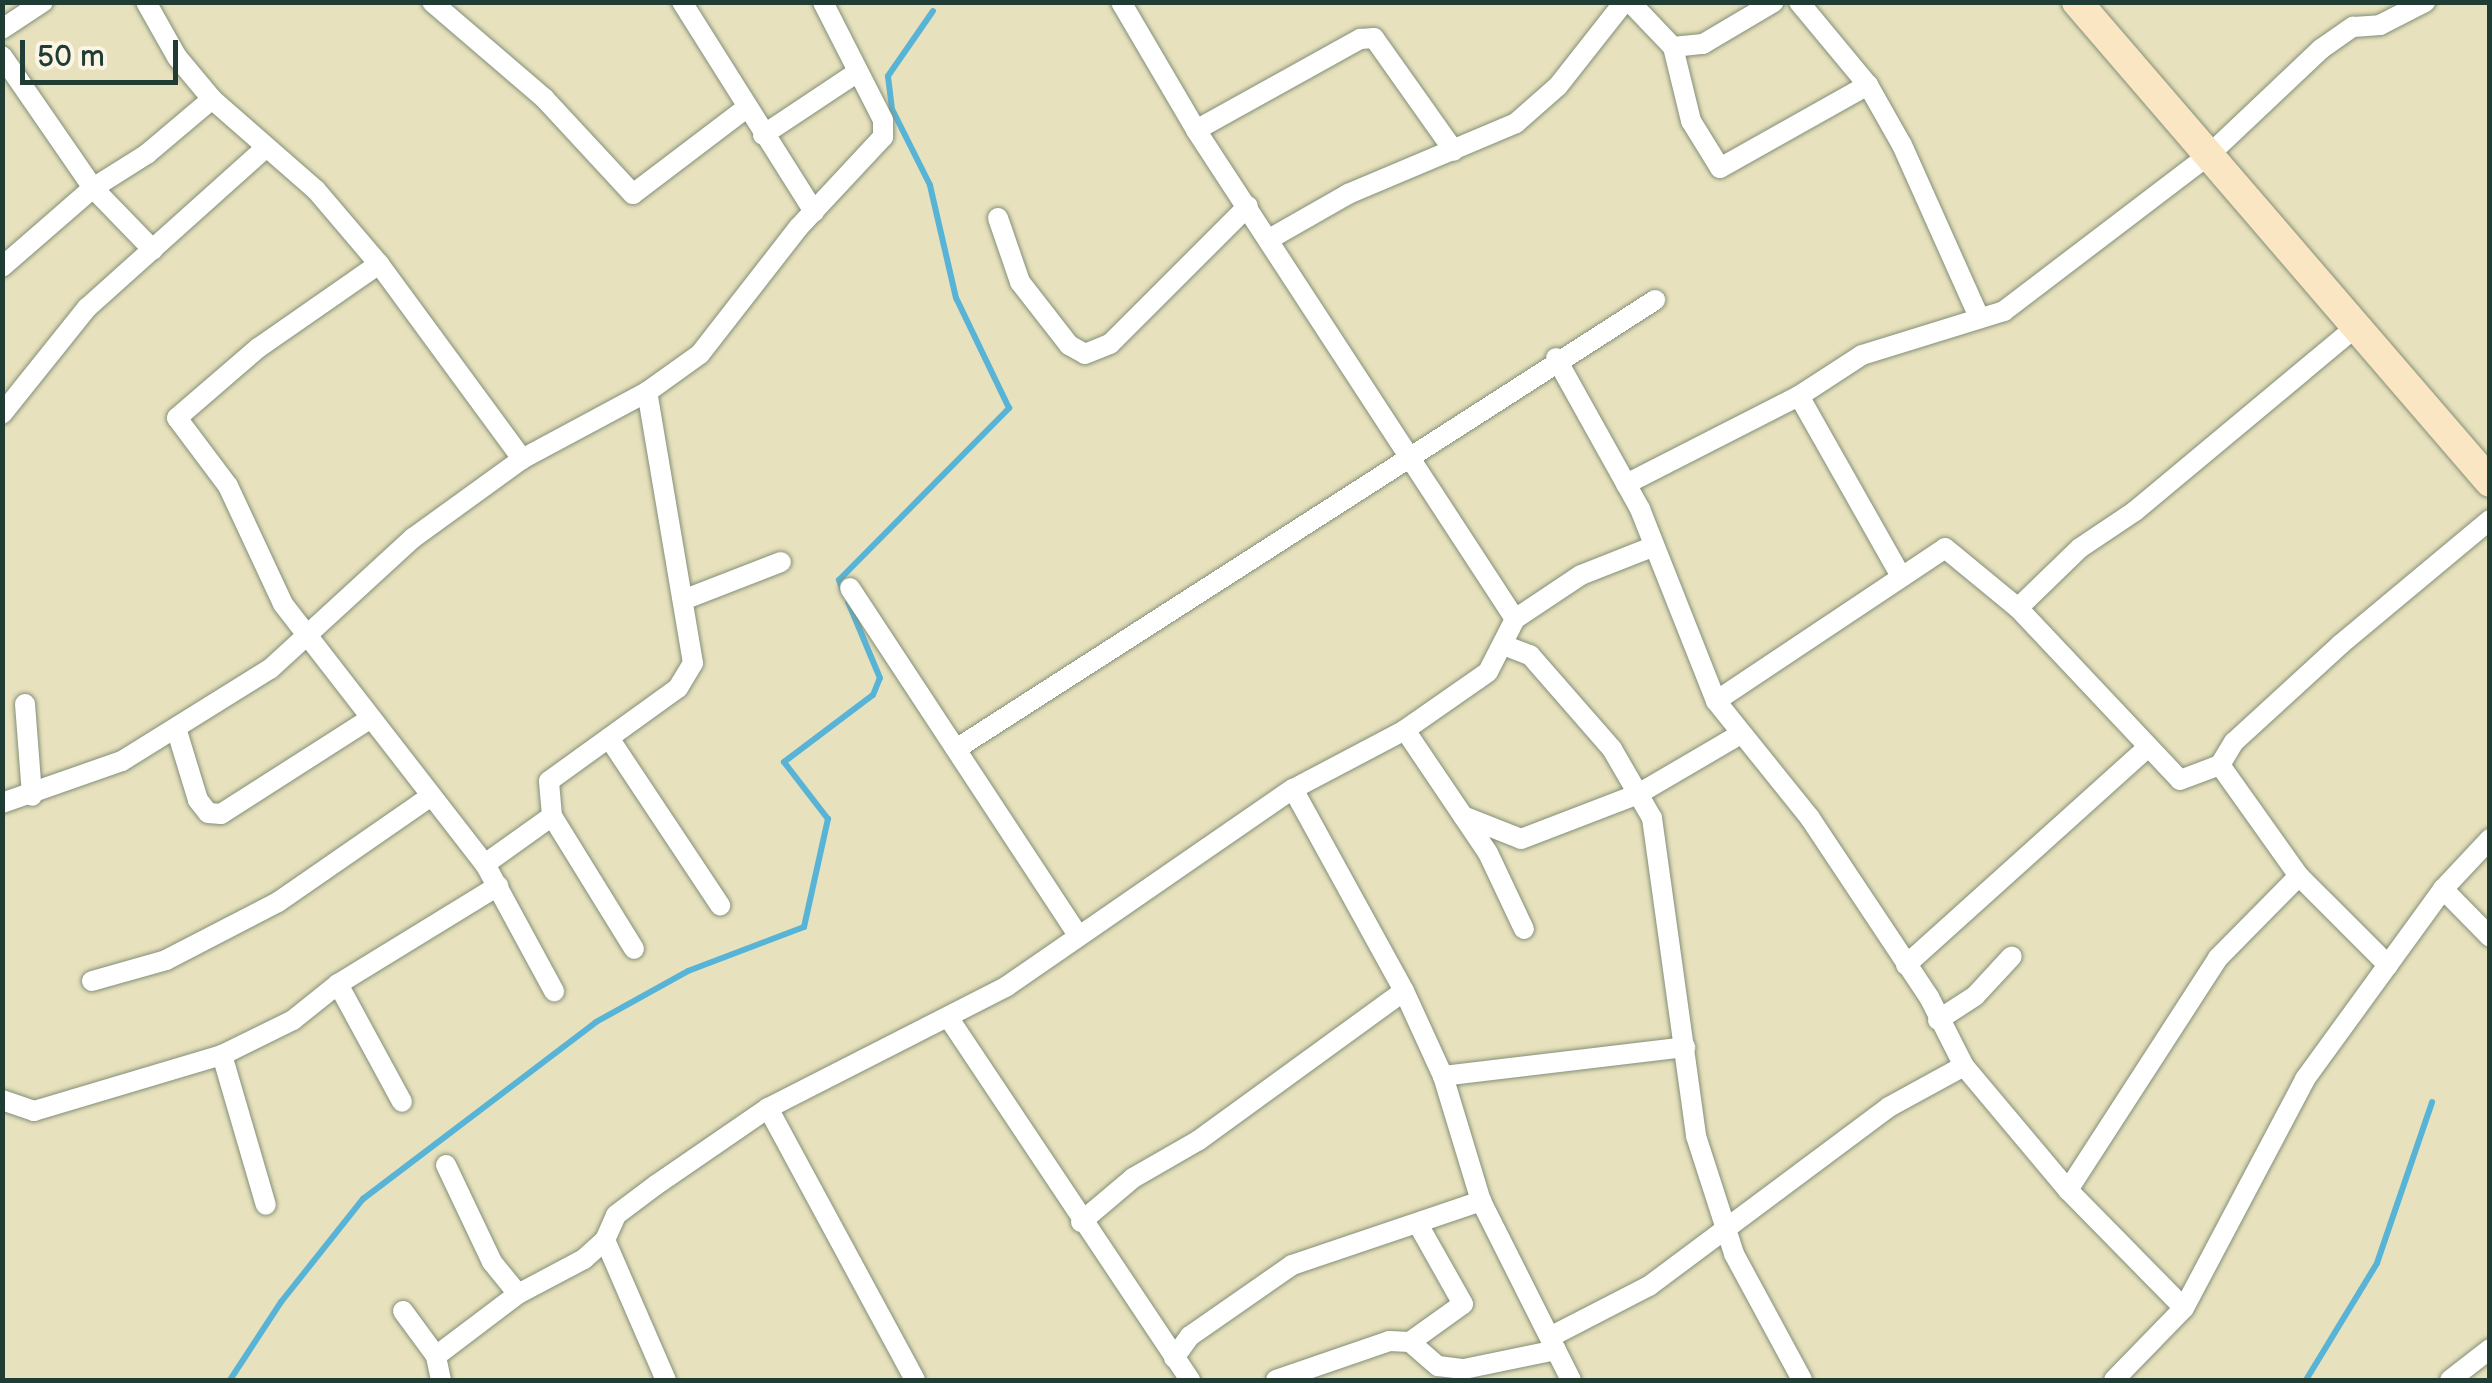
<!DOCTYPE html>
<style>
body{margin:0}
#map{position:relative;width:2492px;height:1383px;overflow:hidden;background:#e7e1bd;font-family:"Balsamiq Sans",sans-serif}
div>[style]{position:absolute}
.stream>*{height:6px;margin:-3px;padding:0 3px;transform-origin:3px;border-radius:3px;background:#58b4d6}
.roads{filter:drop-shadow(0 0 2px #838f78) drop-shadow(0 0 2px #838f78)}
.minor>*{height:20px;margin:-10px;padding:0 10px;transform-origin:10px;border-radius:10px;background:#fff}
.secondary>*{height:30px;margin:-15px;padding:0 15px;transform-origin:15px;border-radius:15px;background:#fbe6c3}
span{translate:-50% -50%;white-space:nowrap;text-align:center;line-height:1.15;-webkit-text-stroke:8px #fcf5e5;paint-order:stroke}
.frame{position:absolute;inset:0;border:5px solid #1f3d34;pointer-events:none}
.scale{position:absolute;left:20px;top:40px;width:158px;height:45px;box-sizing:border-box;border:5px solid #1f3d34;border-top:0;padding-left:12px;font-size:30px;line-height:35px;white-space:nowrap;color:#1f3d34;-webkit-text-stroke:8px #fcf5e5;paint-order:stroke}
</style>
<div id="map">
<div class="stream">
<i style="left:843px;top:591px;width:12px;rotate:-110deg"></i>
<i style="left:839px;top:580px;width:242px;rotate:-45.3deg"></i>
<i style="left:1009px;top:408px;width:122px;rotate:-115.7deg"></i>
<i style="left:956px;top:298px;width:116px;rotate:-103deg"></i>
<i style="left:930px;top:185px;width:85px;rotate:-116.6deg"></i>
<i style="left:892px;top:109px;width:33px;rotate:-97deg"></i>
<i style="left:888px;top:76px;width:79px;rotate:-55.3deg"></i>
<i style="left:230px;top:1380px;width:93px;rotate:-56.8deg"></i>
<i style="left:281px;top:1302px;width:132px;rotate:-51.5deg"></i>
<i style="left:363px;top:1199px;width:293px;rotate:-37.2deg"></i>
<i style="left:596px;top:1022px;width:105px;rotate:-29deg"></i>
<i style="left:688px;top:971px;width:124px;rotate:-20.8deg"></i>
<i style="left:804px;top:927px;width:111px;rotate:-77.5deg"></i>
<i style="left:828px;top:819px;width:72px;rotate:-127.7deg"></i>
<i style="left:784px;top:762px;width:111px;rotate:-37deg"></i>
<i style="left:873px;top:695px;width:18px;rotate:-68deg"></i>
<i style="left:880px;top:678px;width:82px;rotate:-112.8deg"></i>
<i style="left:2306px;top:1380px;width:137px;rotate:-58.7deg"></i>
<i style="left:2377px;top:1263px;width:170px;rotate:-71.1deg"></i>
</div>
<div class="roads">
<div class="minor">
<i style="left:146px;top:2px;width:63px;rotate:60.6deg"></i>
<i style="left:177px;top:57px;width:55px;rotate:50.2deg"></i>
<i style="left:212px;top:99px;width:138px;rotate:41.2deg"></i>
<i style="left:316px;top:190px;width:97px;rotate:49.6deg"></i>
<i style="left:379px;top:264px;width:242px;rotate:53.7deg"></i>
<i style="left:432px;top:2px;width:148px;rotate:40.6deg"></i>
<i style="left:544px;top:98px;width:131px;rotate:47.2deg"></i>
<i style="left:633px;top:194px;width:141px;rotate:-37.2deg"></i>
<i style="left:682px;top:2px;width:248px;rotate:57.8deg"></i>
<i style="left:1121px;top:2px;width:148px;rotate:59.6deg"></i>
<i style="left:1196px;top:130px;width:584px;rotate:56.88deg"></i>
<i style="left:1515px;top:619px;width:59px;rotate:117deg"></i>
<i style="left:1488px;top:672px;width:101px;rotate:145.1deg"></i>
<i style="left:1405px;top:730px;width:127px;rotate:152.2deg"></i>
<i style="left:1293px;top:789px;width:230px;rotate:61.2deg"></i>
<i style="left:1404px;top:991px;width:94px;rotate:65.4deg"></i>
<i style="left:1443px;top:1076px;width:131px;rotate:73.1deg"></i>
<i style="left:1481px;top:1201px;width:200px;rotate:63.3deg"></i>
<i style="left:1630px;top:2px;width:62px;rotate:46.3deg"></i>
<i style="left:1673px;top:47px;width:76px;rotate:76.3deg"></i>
<i style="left:1691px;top:121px;width:55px;rotate:58.3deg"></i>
<i style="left:1720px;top:168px;width:170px;rotate:-29.3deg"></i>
<i style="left:1799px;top:2px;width:108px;rotate:50.3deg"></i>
<i style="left:1868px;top:85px;width:69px;rotate:60.5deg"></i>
<i style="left:1902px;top:145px;width:186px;rotate:65.9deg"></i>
<i style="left:2px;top:29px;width:49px;rotate:-33.4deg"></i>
<i style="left:1673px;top:47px;width:30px;rotate:-6deg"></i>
<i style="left:1703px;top:44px;width:82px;rotate:-30.6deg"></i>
<i style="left:2px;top:56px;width:160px;rotate:55.4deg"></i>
<i style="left:93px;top:188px;width:86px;rotate:45.9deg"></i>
<i style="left:1196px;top:130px;width:188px;rotate:-29deg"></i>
<i style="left:1360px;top:39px;width:14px;rotate:-4deg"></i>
<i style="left:1374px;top:38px;width:138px;rotate:54.7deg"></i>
<i style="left:763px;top:135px;width:114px;rotate:-33.6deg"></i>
<i style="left:998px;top:218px;width:68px;rotate:71deg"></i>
<i style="left:1020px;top:282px;width:80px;rotate:52.1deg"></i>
<i style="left:1069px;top:345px;width:18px;rotate:29deg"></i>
<i style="left:1085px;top:354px;width:27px;rotate:-22deg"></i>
<i style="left:1110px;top:344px;width:195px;rotate:-45deg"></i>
<i style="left:1271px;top:238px;width:89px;rotate:-29.7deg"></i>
<i style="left:1348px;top:194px;width:182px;rotate:-22.9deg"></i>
<i style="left:1516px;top:123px;width:56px;rotate:-41.4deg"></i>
<i style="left:1558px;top:86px;width:107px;rotate:-51.8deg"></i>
<i style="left:379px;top:264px;width:147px;rotate:145.2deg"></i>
<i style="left:258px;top:348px;width:107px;rotate:139.2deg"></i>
<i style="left:177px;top:418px;width:85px;rotate:53.1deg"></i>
<i style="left:228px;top:486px;width:130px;rotate:65deg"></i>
<i style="left:283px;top:604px;width:329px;rotate:52.2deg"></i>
<i style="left:485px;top:864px;width:145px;rotate:61.5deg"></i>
<i style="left:2px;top:267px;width:121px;rotate:-41deg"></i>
<i style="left:93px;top:188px;width:64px;rotate:-32.2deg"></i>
<i style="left:147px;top:154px;width:85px;rotate:-40.2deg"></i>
<i style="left:1556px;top:358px;width:173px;rotate:60.9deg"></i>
<i style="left:1640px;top:509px;width:206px;rotate:68.4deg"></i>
<i style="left:1716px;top:701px;width:150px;rotate:51.2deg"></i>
<i style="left:1810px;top:818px;width:215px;rotate:56.4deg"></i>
<i style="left:1929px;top:997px;width:77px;rotate:63.1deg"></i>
<i style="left:1964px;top:1066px;width:162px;rotate:50deg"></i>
<i style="left:2068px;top:1190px;width:165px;rotate:45.5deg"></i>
<i style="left:1799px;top:396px;width:207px;rotate:60.5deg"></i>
<i style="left:2px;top:414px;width:136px;rotate:-51.3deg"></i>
<i style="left:87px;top:308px;width:238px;rotate:-41.9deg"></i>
<i style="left:1626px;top:484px;width:194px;rotate:-27deg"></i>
<i style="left:1799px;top:396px;width:75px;rotate:-33.1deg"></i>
<i style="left:1862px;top:355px;width:149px;rotate:-17.2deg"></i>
<i style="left:2004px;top:311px;width:259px;rotate:-37.3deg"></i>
<i style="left:2210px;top:154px;width:153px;rotate:-43.4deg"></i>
<i style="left:2321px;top:49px;width:39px;rotate:-35deg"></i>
<i style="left:2353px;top:27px;width:27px;rotate:-4deg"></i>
<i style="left:2380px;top:25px;width:51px;rotate:-27.1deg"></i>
<i style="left:850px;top:588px;width:415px;rotate:56.7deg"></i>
<i style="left:683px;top:600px;width:105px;rotate:-21.2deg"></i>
<i style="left:2018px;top:608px;width:86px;rotate:-44.1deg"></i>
<i style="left:2080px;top:548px;width:66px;rotate:-33.9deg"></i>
<i style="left:2135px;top:511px;width:288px;rotate:-39.8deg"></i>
<i style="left:1515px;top:619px;width:79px;rotate:-33.7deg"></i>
<i style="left:1581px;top:575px;width:76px;rotate:-21.5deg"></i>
<i style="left:1506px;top:646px;width:26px;rotate:21deg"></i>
<i style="left:1530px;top:655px;width:125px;rotate:48.9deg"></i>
<i style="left:1612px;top:749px;width:80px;rotate:59.9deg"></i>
<i style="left:1652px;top:818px;width:321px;rotate:82.1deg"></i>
<i style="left:1696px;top:1136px;width:124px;rotate:72.1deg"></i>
<i style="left:1734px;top:1254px;width:143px;rotate:61.6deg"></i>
<i style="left:1716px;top:701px;width:275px;rotate:-33.7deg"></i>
<i style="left:1945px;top:548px;width:94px;rotate:39.4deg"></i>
<i style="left:2018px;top:608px;width:236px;rotate:46.7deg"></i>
<i style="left:2180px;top:780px;width:43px;rotate:-20.6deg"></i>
<i style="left:2220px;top:765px;width:27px;rotate:-59deg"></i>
<i style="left:2234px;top:742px;width:145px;rotate:-42.5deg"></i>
<i style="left:2341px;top:644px;width:194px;rotate:-39.8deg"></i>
<i style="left:25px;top:704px;width:92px;rotate:85.6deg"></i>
<i style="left:176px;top:728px;width:75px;rotate:73deg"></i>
<i style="left:198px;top:800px;width:16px;rotate:52deg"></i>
<i style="left:208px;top:813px;width:13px;rotate:4deg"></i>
<i style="left:221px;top:814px;width:178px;rotate:-32.6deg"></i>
<i style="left:1405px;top:730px;width:148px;rotate:56deg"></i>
<i style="left:1488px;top:853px;width:84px;rotate:64.7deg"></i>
<i style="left:609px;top:738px;width:201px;rotate:56.4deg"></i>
<i style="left:956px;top:749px;width:831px;rotate:-32.71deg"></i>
<i style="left:2220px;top:765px;width:136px;rotate:54.6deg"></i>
<i style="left:2299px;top:876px;width:126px;rotate:45deg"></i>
<i style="left:2px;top:803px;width:127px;rotate:-19.3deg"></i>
<i style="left:122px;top:761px;width:174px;rotate:-31.9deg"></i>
<i style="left:270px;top:669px;width:194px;rotate:-42.5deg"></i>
<i style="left:413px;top:538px;width:135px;rotate:-35.9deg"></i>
<i style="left:522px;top:459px;width:142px;rotate:-28.2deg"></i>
<i style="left:647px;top:392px;width:65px;rotate:-35.6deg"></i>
<i style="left:700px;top:354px;width:160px;rotate:-52.1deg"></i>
<i style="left:798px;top:228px;width:125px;rotate:-47deg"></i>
<i style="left:883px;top:137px;width:17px;rotate:-90deg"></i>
<i style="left:883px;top:120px;width:132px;rotate:-117deg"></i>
<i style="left:552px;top:816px;width:156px;rotate:58.3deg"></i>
<i style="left:1463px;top:816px;width:62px;rotate:21.6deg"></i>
<i style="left:1521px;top:839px;width:125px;rotate:-21deg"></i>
<i style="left:1638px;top:794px;width:117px;rotate:-30.3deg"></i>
<i style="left:485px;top:864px;width:82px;rotate:-35.6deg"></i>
<i style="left:552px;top:816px;width:35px;rotate:-95deg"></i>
<i style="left:549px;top:781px;width:159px;rotate:-35.8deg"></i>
<i style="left:678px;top:688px;width:29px;rotate:-59deg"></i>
<i style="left:693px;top:663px;width:275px;rotate:-99.6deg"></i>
<i style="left:2443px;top:889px;width:67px;rotate:45.6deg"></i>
<i style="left:1906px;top:965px;width:323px;rotate:-42deg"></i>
<i style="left:92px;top:981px;width:77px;rotate:-15.8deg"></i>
<i style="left:166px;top:960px;width:126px;rotate:-27.4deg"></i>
<i style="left:278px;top:902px;width:186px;rotate:-34.7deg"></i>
<i style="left:338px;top:984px;width:134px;rotate:61.5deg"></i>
<i style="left:950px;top:1020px;width:433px;rotate:56.3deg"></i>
<i style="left:1938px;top:1020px;width:44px;rotate:-33deg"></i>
<i style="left:1975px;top:996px;width:54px;rotate:-47.2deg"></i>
<i style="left:222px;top:1055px;width:156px;rotate:73.7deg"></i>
<i style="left:1443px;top:1076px;width:244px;rotate:-6.8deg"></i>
<i style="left:2px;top:1100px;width:34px;rotate:19deg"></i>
<i style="left:34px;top:1111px;width:196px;rotate:-16.6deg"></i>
<i style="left:222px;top:1055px;width:79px;rotate:-26.2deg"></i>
<i style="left:293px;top:1020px;width:58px;rotate:-38.7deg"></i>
<i style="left:338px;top:984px;width:188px;rotate:-31.5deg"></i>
<i style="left:768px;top:1108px;width:309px;rotate:61.6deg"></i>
<i style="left:446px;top:1165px;width:107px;rotate:64.6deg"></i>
<i style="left:492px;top:1262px;width:41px;rotate:50.9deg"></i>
<i style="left:2068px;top:1190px;width:276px;rotate:-57.1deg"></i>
<i style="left:2218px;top:958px;width:115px;rotate:-45.4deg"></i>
<i style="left:1081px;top:1222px;width:68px;rotate:-40.2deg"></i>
<i style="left:1133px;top:1178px;width:76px;rotate:-29.9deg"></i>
<i style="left:1199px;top:1140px;width:253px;rotate:-36deg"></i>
<i style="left:605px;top:1240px;width:153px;rotate:66.5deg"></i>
<i style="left:403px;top:1311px;width:56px;rotate:53.7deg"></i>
<i style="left:1550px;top:1337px;width:111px;rotate:-27.3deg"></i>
<i style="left:1649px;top:1286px;width:299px;rotate:-36.7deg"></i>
<i style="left:1889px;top:1107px;width:85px;rotate:-28.7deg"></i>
<i style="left:1410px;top:1342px;width:65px;rotate:-35.6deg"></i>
<i style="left:1463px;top:1304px;width:90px;rotate:-119.4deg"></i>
<i style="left:1174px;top:1358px;width:27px;rotate:-54deg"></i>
<i style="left:1190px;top:1336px;width:124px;rotate:-34.8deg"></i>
<i style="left:1292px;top:1265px;width:200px;rotate:-18.7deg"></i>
<i style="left:441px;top:1380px;width:25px;rotate:-102deg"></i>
<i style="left:436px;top:1356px;width:103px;rotate:-37.1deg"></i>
<i style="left:518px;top:1294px;width:75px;rotate:-27.9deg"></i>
<i style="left:584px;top:1259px;width:28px;rotate:-42deg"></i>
<i style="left:605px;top:1240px;width:27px;rotate:-66deg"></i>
<i style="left:616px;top:1215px;width:50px;rotate:-36.9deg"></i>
<i style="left:656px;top:1185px;width:136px;rotate:-34.5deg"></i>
<i style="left:768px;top:1108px;width:268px;rotate:-27deg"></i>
<i style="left:1007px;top:986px;width:347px;rotate:-34.6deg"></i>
<i style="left:1276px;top:1380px;width:120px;rotate:-19deg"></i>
<i style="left:1389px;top:1341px;width:21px;rotate:3deg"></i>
<i style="left:1410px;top:1342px;width:37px;rotate:41deg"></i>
<i style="left:1438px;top:1366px;width:26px;rotate:7deg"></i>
<i style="left:1464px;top:1369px;width:94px;rotate:-11.7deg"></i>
<i style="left:2114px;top:1380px;width:100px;rotate:-45.8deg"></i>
<i style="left:2184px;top:1308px;width:259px;rotate:-62.1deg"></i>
<i style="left:2305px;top:1079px;width:235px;rotate:-54deg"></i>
<i style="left:2443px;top:889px;width:69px;rotate:-46.8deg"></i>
<i style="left:2450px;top:1380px;width:51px;rotate:-37.8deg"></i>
</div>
<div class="secondary">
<i style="left:2077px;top:2px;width:633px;rotate:49.29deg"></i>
</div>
</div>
<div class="frame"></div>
<div class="scale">50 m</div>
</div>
